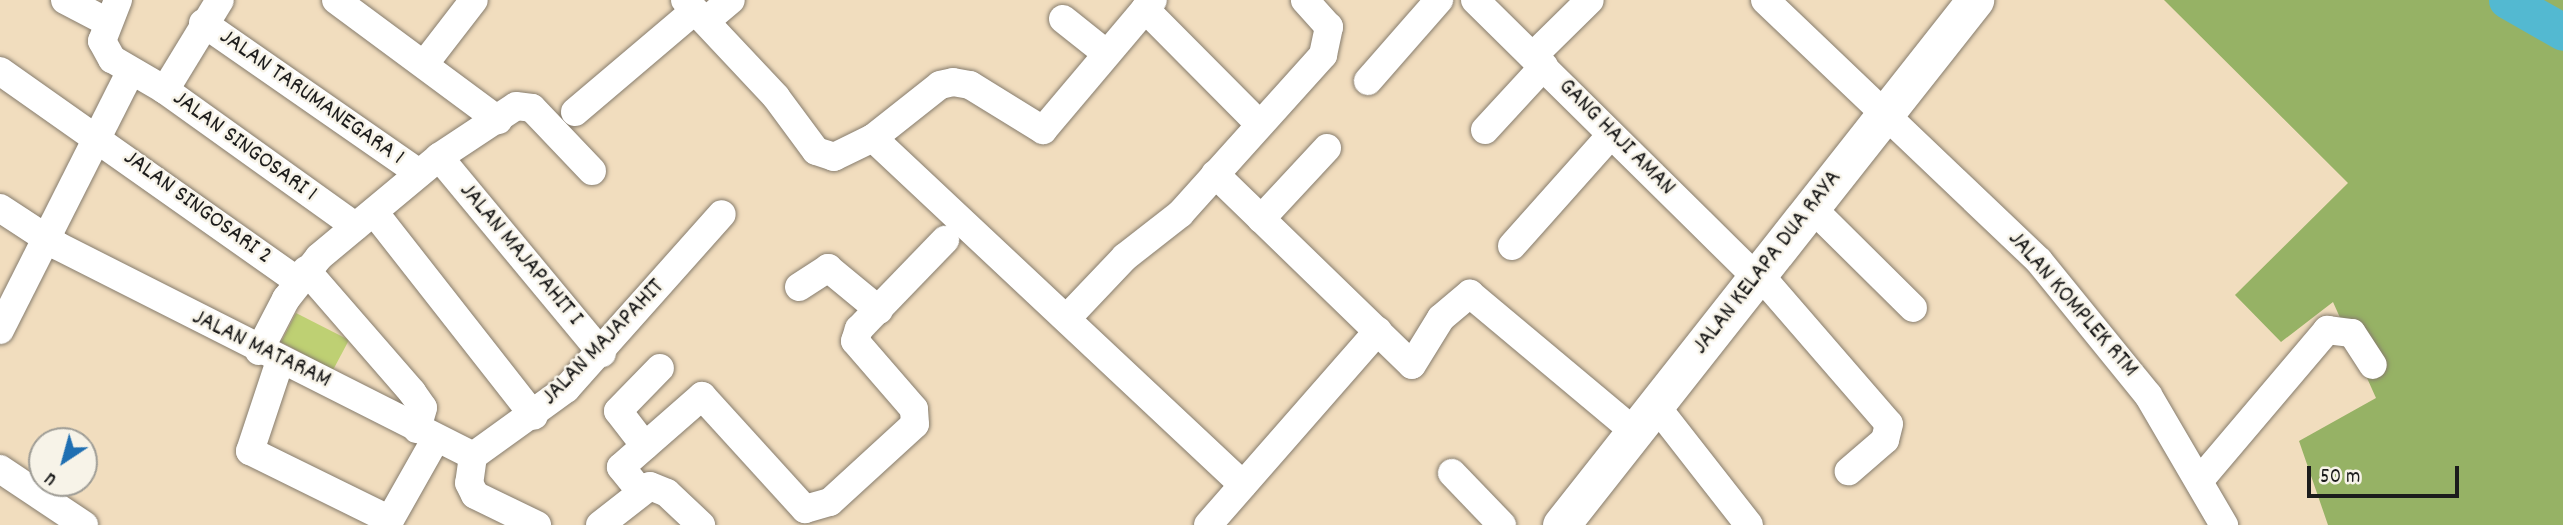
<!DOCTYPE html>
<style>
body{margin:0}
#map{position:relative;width:2563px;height:525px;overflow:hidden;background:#f1ddbe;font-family:Dekko,sans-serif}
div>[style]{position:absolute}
.green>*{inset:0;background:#bed073}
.forest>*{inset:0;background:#96b265}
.river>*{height:37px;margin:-18.5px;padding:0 18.5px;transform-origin:18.5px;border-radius:18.5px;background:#53b9d1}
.roads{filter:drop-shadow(0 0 2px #867c6d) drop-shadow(0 0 2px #867c6d)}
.minor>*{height:28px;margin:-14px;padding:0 14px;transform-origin:14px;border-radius:14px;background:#fff}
.major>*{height:37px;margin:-18.5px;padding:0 18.5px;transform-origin:18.5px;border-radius:18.5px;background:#fff}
span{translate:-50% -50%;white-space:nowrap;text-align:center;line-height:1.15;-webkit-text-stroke:5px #f7f3e8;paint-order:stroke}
.street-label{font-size:24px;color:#1c1c1c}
.north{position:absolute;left:28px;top:427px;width:70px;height:70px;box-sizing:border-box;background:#f7f3e8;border:2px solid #9f9d96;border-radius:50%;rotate:216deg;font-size:19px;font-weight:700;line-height:28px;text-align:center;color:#1c1c1c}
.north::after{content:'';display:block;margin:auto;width:24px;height:32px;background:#1f6fb2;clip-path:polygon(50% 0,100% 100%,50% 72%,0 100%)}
.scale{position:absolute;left:2307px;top:466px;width:152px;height:32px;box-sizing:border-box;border:4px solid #1c1c1c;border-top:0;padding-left:9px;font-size:21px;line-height:24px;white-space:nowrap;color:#1c1c1c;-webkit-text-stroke:5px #f7f3e8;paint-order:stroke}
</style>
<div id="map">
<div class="green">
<i style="clip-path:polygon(296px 313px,349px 340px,333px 370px,281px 342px)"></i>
</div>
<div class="forest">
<i style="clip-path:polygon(2164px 0,2563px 0,2563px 525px,2328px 525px,2299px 441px,2376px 398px,2333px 302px,2281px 342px,2235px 295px,2348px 183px)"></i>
</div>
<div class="river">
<i style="left:2507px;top:0;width:64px;rotate:29.7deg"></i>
</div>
<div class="roads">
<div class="minor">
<i style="left:65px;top:0;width:47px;rotate:27.6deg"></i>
<i style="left:118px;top:0;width:44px;rotate:111.3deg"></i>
<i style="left:102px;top:41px;width:21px;rotate:61deg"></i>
<i style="left:112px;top:59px;width:61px;rotate:30.3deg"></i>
<i style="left:165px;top:90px;width:234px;rotate:35.6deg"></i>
<i style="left:336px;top:0;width:202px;rotate:36.5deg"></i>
<i style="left:685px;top:0;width:133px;rotate:46.8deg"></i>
<i style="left:776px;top:97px;width:67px;rotate:53.5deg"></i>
<i style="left:816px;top:151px;width:19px;rotate:18deg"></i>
<i style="left:834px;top:157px;width:43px;rotate:-26deg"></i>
<i style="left:873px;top:138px;width:507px;rotate:43.16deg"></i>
<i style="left:1475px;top:0;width:396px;rotate:44.6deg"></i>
<i style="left:1765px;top:0;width:378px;rotate:43.6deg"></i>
<i style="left:2039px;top:261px;width:173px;rotate:50.9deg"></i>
<i style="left:2148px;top:395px;width:151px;rotate:59.7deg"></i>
<i style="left:1145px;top:9px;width:163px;rotate:45.2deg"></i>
<i style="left:1063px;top:19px;width:56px;rotate:38.5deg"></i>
<i style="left:707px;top:20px;width:31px;rotate:-40deg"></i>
<i style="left:203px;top:23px;width:263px;rotate:34.8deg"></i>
<i style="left:1534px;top:55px;width:78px;rotate:-44.5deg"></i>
<i style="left:426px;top:62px;width:78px;rotate:-52.3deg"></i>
<i style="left:0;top:71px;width:365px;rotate:35.2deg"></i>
<i style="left:1368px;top:81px;width:108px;rotate:-48.8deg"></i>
<i style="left:165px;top:90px;width:105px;rotate:-58.6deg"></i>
<i style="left:575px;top:112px;width:156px;rotate:-40.3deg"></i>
<i style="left:1485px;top:130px;width:87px;rotate:-47.3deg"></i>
<i style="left:873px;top:138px;width:85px;rotate:-38.3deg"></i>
<i style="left:940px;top:85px;width:13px;rotate:-13deg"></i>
<i style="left:953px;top:82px;width:17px;rotate:10deg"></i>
<i style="left:970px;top:85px;width:86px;rotate:31.7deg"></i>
<i style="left:1043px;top:130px;width:170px;rotate:-49.8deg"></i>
<i style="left:439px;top:157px;width:255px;rotate:50.3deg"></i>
<i style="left:1215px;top:174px;width:274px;rotate:44.1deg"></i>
<i style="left:1412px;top:365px;width:55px;rotate:-58.3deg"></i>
<i style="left:1441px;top:318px;width:38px;rotate:-40deg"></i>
<i style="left:1470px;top:294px;width:215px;rotate:39.9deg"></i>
<i style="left:0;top:208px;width:69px;rotate:33.2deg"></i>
<i style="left:58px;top:246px;width:465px;rotate:26.8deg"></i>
<i style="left:473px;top:456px;width:115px;rotate:-35.8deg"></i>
<i style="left:566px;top:389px;width:234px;rotate:-48.3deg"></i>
<i style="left:1812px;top:208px;width:142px;rotate:44.7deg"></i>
<i style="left:374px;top:212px;width:259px;rotate:51.9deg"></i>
<i style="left:1261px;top:219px;width:97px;rotate:-47.1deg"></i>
<i style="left:1512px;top:246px;width:149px;rotate:-48.3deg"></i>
<i style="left:306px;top:270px;width:162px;rotate:49deg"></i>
<i style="left:412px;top:392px;width:19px;rotate:55deg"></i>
<i style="left:423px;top:408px;width:22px;rotate:106deg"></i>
<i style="left:1759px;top:274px;width:198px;rotate:49.1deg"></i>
<i style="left:1889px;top:424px;width:16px;rotate:104deg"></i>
<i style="left:1885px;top:440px;width:48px;rotate:139.3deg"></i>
<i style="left:799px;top:287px;width:35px;rotate:-33deg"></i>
<i style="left:828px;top:268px;width:66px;rotate:39.5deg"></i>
<i style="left:1068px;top:317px;width:83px;rotate:-46.5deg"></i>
<i style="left:1125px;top:257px;width:70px;rotate:-38deg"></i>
<i style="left:1180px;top:214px;width:214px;rotate:-48deg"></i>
<i style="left:1323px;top:55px;width:29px;rotate:-78deg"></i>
<i style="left:1329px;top:27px;width:36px;rotate:-132deg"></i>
<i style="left:0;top:330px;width:290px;rotate:-63.2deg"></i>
<i style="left:259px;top:351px;width:59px;rotate:-62.6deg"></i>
<i style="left:286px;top:299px;width:53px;rotate:-51.8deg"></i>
<i style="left:319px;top:257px;width:156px;rotate:-39.8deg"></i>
<i style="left:439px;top:157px;width:92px;rotate:-33.5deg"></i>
<i style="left:516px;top:106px;width:16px;rotate:7deg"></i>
<i style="left:532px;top:108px;width:87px;rotate:46.4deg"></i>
<i style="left:280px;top:361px;width:95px;rotate:108.4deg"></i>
<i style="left:250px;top:451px;width:156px;rotate:26.2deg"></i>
<i style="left:1656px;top:406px;width:151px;rotate:52deg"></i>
<i style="left:645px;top:446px;width:44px;rotate:-127.6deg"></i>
<i style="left:618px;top:411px;width:60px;rotate:-45.7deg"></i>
<i style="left:473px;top:456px;width:27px;rotate:98deg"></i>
<i style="left:469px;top:483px;width:13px;rotate:63deg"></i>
<i style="left:475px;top:495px;width:69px;rotate:25.8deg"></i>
<i style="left:0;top:469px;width:101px;rotate:33.7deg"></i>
<i style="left:1452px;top:473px;width:72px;rotate:46.1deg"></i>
<i style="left:2200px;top:480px;width:197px;rotate:-49.7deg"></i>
<i style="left:2327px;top:330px;width:25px;rotate:7deg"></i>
<i style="left:2352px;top:333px;width:38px;rotate:57deg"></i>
<i style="left:641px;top:492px;width:32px;rotate:-129deg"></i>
<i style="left:621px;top:467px;width:108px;rotate:-41.2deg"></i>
<i style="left:702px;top:396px;width:153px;rotate:47.7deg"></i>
<i style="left:805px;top:509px;width:26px;rotate:-16deg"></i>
<i style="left:830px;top:502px;width:115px;rotate:-42.5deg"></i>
<i style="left:915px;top:424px;width:15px;rotate:-94deg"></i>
<i style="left:914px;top:409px;width:90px;rotate:-130.9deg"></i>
<i style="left:855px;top:341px;width:13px;rotate:-72deg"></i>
<i style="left:859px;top:329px;width:124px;rotate:-46deg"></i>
<i style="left:387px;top:525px;width:98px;rotate:-60.5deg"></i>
<i style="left:600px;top:525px;width:63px;rotate:-38deg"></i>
<i style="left:650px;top:486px;width:18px;rotate:22deg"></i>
<i style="left:667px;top:493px;width:47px;rotate:43.3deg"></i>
<i style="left:1208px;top:525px;width:258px;rotate:-48.8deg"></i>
</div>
<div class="major">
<i style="left:1561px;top:525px;width:669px;rotate:-51.74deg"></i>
</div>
</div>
<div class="street-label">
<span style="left:311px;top:98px;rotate:35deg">JALAN TARUMANEGARA 1</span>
<span style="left:1616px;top:138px;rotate:45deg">GANG HAJI AMAN</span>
<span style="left:244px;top:147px;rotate:36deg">JALAN SINGOSARI 1</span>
<span style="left:197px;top:208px;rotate:36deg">JALAN SINGOSARI 2</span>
<span style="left:520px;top:255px;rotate:50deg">JALAN MAJAPAHIT I</span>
<span style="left:1768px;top:263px;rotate:-52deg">JALAN KELAPA DUA RAYA</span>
<span style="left:2072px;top:305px;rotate:49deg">JALAN KOMPLEK RTM</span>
<span style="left:604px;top:343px;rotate:-46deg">JALAN MAJAPAHIT</span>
<span style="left:261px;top:350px;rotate:26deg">JALAN MATARAM</span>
</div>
<div class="north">U</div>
<div class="scale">50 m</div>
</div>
